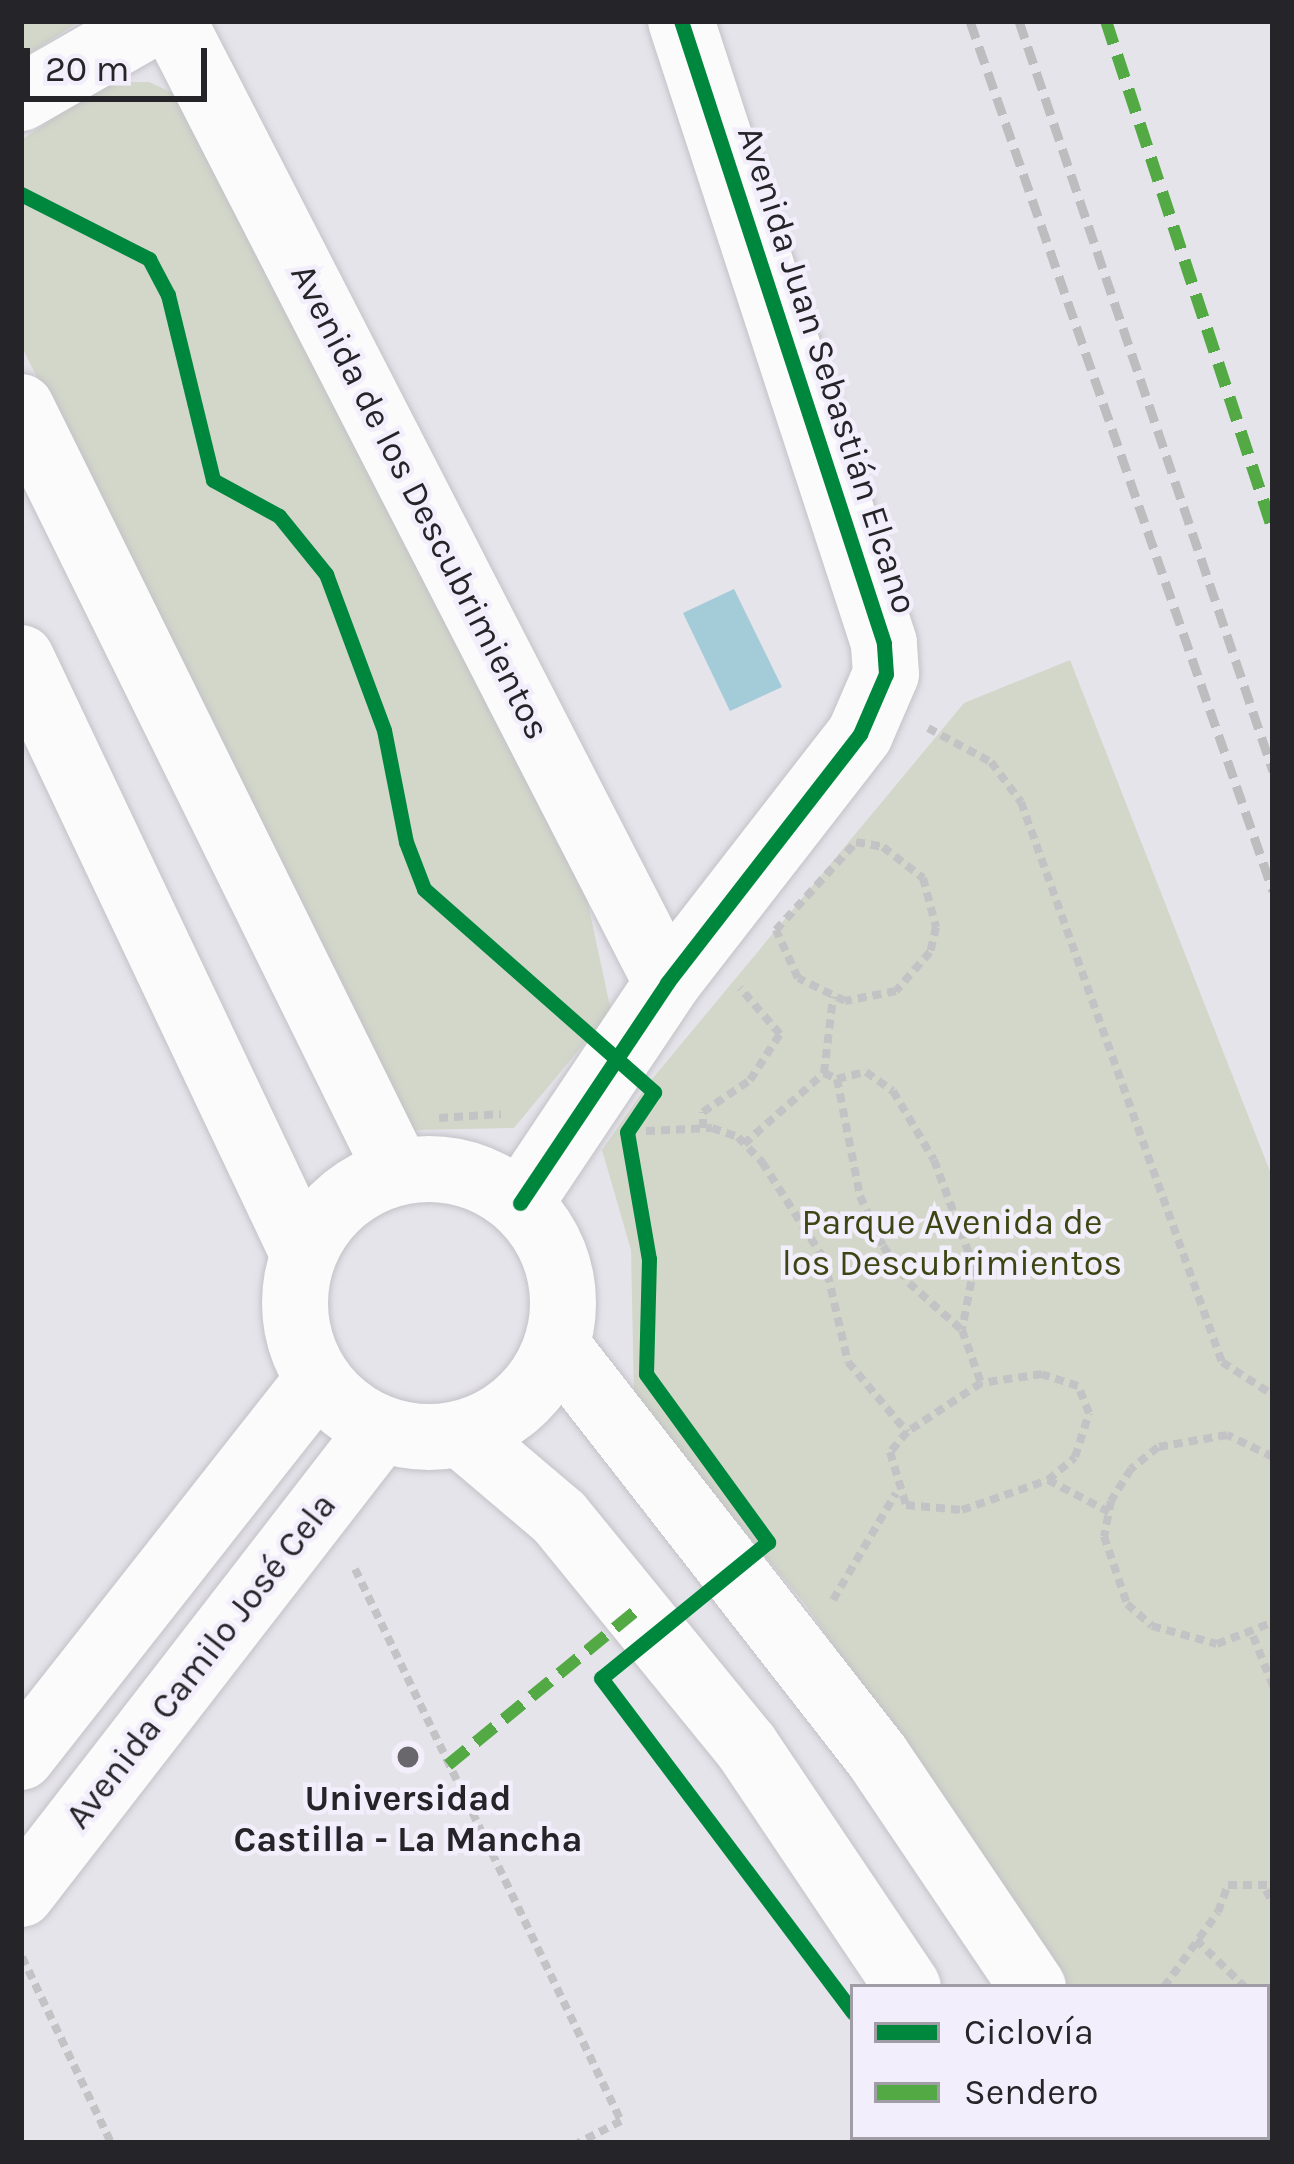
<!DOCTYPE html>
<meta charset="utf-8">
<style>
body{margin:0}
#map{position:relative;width:1294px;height:2164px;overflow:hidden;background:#e6e4eb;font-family:Karla,sans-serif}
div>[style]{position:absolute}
.green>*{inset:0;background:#d3d7ca}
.water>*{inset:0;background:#a4cbd8}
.path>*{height:8px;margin-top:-4px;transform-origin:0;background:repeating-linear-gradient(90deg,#c3c3c5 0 9px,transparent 0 15px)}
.roads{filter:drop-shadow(0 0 3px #c3c2c7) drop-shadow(0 0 3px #c3c2c7)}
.minor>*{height:66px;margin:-33px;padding:0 33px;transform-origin:33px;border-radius:33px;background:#fbfbfc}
.minor>.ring{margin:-33px;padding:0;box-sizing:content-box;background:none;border:66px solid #fbfbfc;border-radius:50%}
.rail>*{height:9px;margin-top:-4.5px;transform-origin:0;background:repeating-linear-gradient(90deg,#bdbdbf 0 18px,transparent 0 27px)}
.quiet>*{height:12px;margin-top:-6px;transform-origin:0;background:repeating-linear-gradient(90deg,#53aa44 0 24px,transparent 0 36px)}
.cycleway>*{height:15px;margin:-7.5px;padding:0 7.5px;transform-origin:7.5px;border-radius:7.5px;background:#00873e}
.dots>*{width:33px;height:33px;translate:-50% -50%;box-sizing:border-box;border:6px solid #f3eefb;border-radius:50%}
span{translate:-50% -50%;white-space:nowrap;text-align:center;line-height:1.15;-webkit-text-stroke:9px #f3eefb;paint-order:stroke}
.street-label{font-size:36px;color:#252428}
.park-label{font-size:36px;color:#3c4613}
.poi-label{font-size:36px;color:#252428;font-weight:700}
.frame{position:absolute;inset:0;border:24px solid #252428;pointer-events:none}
.legend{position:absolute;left:850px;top:1984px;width:420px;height:156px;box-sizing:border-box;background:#f3eefb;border:3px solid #a19da7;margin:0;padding:15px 21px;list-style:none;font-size:36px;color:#252428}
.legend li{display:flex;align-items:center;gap:24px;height:60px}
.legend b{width:60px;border:3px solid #a19da7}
.scale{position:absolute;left:24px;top:48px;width:183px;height:54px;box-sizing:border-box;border:6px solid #252428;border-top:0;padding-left:15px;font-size:36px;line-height:42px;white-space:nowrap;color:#252428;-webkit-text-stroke:9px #f3eefb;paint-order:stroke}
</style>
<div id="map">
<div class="green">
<i style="clip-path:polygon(21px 21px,80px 21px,21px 59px)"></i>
<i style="clip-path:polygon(108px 82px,149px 82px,175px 94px,587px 899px,611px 1011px,514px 1128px,414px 1130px,399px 1109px,21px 345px,21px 140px)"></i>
<i style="clip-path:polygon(1070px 660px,1273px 1179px,1273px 2143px,1164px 2137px,1267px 2137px,1267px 1987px,1068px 1987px,805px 1604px,634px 1399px,631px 1250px,602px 1150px,648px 1084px,964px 703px)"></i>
</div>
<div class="water">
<i style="clip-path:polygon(734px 589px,782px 687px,730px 711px,683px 613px)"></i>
</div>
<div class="path">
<i style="left:928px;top:728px;width:72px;rotate:28.4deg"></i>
<i style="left:991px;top:762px;width:50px;rotate:53.1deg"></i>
<i style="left:1021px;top:802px;width:595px;rotate:70.26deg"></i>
<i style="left:1222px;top:1362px;width:61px;rotate:32.9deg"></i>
<i style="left:856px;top:842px;width:27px;rotate:10deg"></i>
<i style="left:883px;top:847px;width:51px;rotate:37.8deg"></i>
<i style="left:923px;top:878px;width:51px;rotate:75.1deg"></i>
<i style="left:936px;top:927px;width:26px;rotate:103deg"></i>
<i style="left:930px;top:952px;width:52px;rotate:131.1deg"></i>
<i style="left:896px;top:991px;width:52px;rotate:168.9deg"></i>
<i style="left:845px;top:1001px;width:52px;rotate:-153.9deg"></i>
<i style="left:798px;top:978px;width:53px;rotate:-114.6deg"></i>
<i style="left:776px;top:930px;width:119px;rotate:-47.7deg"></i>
<i style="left:824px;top:1073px;width:14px;rotate:25deg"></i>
<i style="left:837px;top:1079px;width:119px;rotate:78.9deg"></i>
<i style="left:860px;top:1196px;width:55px;rotate:65.3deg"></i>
<i style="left:883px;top:1246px;width:45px;rotate:54.9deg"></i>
<i style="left:909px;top:1283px;width:71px;rotate:41.6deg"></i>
<i style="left:962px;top:1330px;width:56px;rotate:70.3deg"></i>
<i style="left:837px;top:1079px;width:30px;rotate:-14deg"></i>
<i style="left:866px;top:1072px;width:33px;rotate:35deg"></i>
<i style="left:893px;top:1091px;width:80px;rotate:59.3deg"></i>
<i style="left:934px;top:1160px;width:114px;rotate:69.5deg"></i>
<i style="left:974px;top:1267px;width:64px;rotate:100.8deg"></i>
<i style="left:439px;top:1118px;width:62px;rotate:-3.7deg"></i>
<i style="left:703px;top:1128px;width:16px;rotate:-90deg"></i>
<i style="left:703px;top:1112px;width:57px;rotate:-34.2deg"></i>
<i style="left:750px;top:1080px;width:55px;rotate:-56.9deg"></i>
<i style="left:780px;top:1034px;width:61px;rotate:-131deg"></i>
<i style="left:646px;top:1131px;width:66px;rotate:-2.6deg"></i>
<i style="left:712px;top:1128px;width:28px;rotate:19deg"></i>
<i style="left:738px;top:1137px;width:35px;rotate:46deg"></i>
<i style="left:762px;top:1162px;width:115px;rotate:57.4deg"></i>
<i style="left:824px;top:1259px;width:106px;rotate:76.9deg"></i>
<i style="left:848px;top:1362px;width:92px;rotate:49.9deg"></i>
<i style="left:907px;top:1432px;width:26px;rotate:130deg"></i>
<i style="left:890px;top:1452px;width:55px;rotate:73.2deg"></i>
<i style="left:906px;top:1505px;width:56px;rotate:5.1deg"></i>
<i style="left:962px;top:1510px;width:91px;rotate:-19.2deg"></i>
<i style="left:1048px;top:1480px;width:35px;rotate:-40deg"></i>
<i style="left:1075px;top:1457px;width:46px;rotate:-72.3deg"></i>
<i style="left:1089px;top:1413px;width:29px;rotate:-112deg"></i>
<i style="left:1078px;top:1386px;width:38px;rotate:-162deg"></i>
<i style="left:1042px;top:1374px;width:62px;rotate:171.6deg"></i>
<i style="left:981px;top:1383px;width:89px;rotate:146.5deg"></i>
<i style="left:744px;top:1144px;width:107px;rotate:-41.6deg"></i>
<i style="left:824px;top:1073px;width:77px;rotate:-83.2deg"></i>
<i style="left:1273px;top:1457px;width:51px;rotate:-154.4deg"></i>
<i style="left:1227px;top:1435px;width:70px;rotate:170.1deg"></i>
<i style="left:1158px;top:1447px;width:35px;rotate:141deg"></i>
<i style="left:1131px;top:1469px;width:38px;rotate:122deg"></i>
<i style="left:1111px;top:1501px;width:36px;rotate:101deg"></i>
<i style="left:1104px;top:1536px;width:72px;rotate:71.3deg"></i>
<i style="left:1127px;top:1604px;width:33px;rotate:41deg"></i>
<i style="left:1152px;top:1626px;width:67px;rotate:15.5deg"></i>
<i style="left:1217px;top:1644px;width:60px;rotate:-21.4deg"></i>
<i style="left:1048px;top:1480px;width:69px;rotate:27.7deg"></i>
<i style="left:355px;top:1569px;width:613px;rotate:64.27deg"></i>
<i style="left:621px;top:2121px;width:48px;rotate:152.9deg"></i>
<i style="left:833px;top:1600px;width:124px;rotate:-59.5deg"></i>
<i style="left:1253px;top:1636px;width:54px;rotate:68.2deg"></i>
<i style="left:1266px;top:1890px;width:16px;rotate:63deg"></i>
<i style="left:1196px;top:1940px;width:68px;rotate:43.8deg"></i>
<i style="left:22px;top:1957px;width:206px;rotate:64.4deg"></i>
<i style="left:1164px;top:1987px;width:92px;rotate:-54.2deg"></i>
<i style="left:1218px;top:1912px;width:29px;rotate:-70deg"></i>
<i style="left:1228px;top:1885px;width:45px"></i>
<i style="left:1267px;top:2022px;width:9px;rotate:49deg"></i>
</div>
<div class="roads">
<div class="minor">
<i style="left:173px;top:21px;width:1081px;rotate:62.82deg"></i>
<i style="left:21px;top:98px;width:155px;rotate:-29.9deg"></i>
<i style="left:21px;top:407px;width:853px;rotate:63.77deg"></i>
<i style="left:21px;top:658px;width:658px;rotate:64.64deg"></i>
<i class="ring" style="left:295px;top:1169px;width:202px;height:202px"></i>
<i style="left:520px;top:1203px;width:265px;rotate:-56.2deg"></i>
<i style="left:667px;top:983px;width:315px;rotate:-52.2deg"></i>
<i style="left:860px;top:734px;width:65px;rotate:-66.6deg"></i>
<i style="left:886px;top:674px;width:31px;rotate:-94deg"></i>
<i style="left:884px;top:643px;width:654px;rotate:-108.07deg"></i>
<i style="left:557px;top:1346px;width:520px;rotate:52.03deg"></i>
<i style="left:877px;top:1756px;width:279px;rotate:56deg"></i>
<i style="left:461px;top:1434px;width:128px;rotate:40.3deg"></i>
<i style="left:559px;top:1517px;width:296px;rotate:50.8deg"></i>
<i style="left:746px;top:1746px;width:290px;rotate:56.1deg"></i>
<i style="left:21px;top:1757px;width:480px;rotate:-51.8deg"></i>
<i style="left:21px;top:1894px;width:588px;rotate:-52.25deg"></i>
<i style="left:993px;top:2137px;width:7px;rotate:63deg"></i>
<i style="left:1121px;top:2137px;width:7px;rotate:56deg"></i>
</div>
</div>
<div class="rail">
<i style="left:970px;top:21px;width:921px;rotate:70.8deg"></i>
<i style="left:1019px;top:21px;width:792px;rotate:71.29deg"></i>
</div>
<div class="quiet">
<i style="left:1106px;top:21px;width:536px;rotate:71.84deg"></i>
<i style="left:448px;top:1765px;width:241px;rotate:-39.4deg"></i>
</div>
<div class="cycleway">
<i style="left:21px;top:194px;width:144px;rotate:26.9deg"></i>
<i style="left:149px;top:259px;width:41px;rotate:62.2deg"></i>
<i style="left:168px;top:295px;width:190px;rotate:76.3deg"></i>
<i style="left:213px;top:480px;width:75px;rotate:28.6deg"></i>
<i style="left:279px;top:516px;width:75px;rotate:51deg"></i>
<i style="left:326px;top:574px;width:166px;rotate:69.6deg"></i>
<i style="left:384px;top:730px;width:114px;rotate:78.9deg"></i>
<i style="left:406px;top:842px;width:50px;rotate:69deg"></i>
<i style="left:424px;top:889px;width:307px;rotate:41.4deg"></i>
<i style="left:654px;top:1092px;width:48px;rotate:124deg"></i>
<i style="left:627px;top:1132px;width:129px;rotate:80.2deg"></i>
<i style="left:649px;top:1259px;width:115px;rotate:91.5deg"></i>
<i style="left:646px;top:1374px;width:208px;rotate:54deg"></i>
<i style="left:768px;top:1542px;width:215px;rotate:140.8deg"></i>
<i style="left:601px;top:1678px;width:419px;rotate:53deg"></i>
<i style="left:520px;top:1203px;width:265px;rotate:-56.2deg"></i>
<i style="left:667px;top:983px;width:315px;rotate:-52.2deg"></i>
<i style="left:860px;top:734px;width:65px;rotate:-66.6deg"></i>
<i style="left:886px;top:674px;width:31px;rotate:-94deg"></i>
<i style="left:884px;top:643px;width:654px;rotate:-108.07deg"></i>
</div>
<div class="dots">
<i style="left:408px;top:1757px;background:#69676c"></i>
</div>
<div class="street-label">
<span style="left:827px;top:370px;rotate:72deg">Avenida Juan Sebastián Elcano</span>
<span style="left:420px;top:502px;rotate:63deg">Avenida de los Descubrimientos</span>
<span style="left:201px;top:1661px;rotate:-52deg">Avenida Camilo José Cela</span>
</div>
<div class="park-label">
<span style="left:952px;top:1243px">Parque Avenida de<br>los Descubrimientos</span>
</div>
<div class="poi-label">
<span style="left:408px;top:1819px">Universidad<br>Castilla - La Mancha</span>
</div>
<div class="frame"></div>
<ul class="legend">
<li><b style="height:15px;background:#00873e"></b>Ciclovía</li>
<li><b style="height:15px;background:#53aa44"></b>Sendero</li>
</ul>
<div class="scale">20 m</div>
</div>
